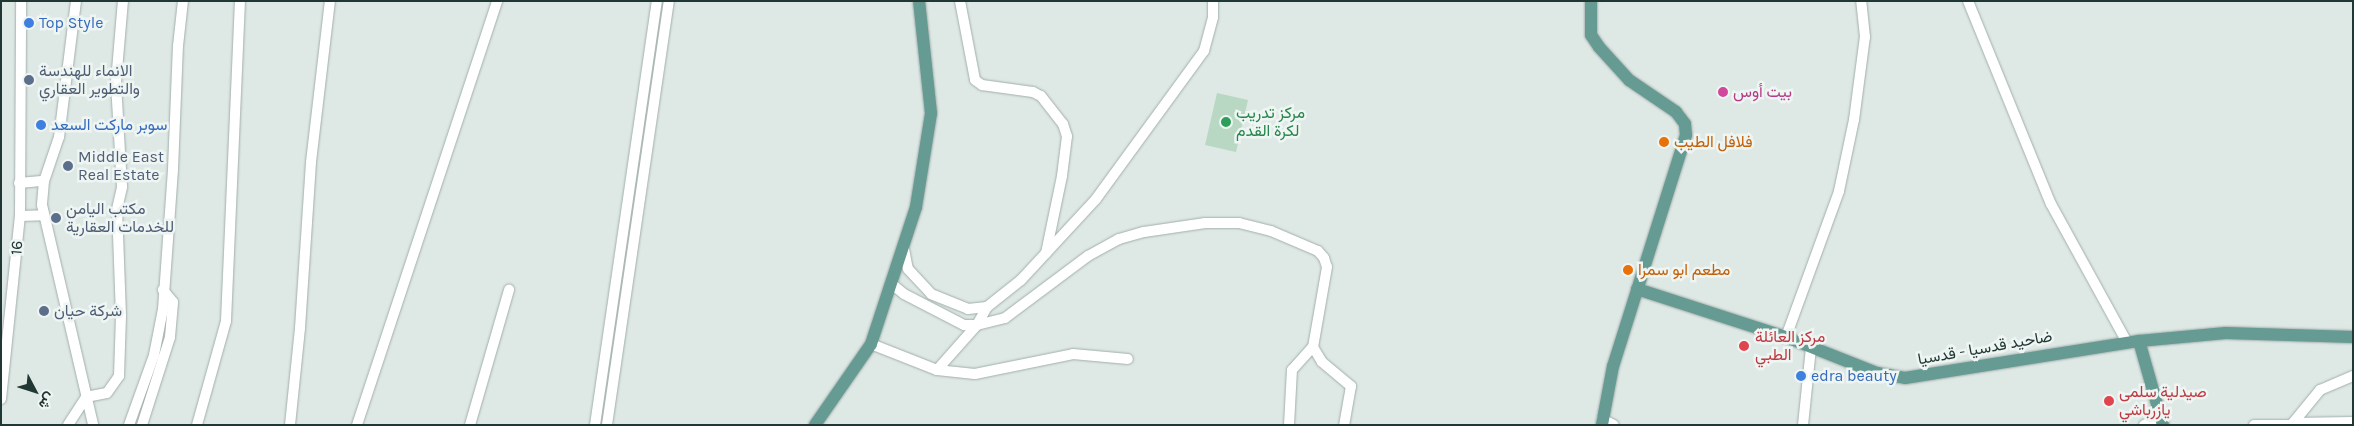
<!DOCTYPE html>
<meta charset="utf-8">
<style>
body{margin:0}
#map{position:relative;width:2354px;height:426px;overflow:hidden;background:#dee8e5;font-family:Karla,Vazirmatn,sans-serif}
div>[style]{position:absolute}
.green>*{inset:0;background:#b8d8c4}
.roads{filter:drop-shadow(0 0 1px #a2afac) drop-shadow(0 0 1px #a2afac)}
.minor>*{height:10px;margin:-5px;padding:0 5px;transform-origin:5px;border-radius:5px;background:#fff}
.major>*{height:12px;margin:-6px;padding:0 6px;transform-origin:6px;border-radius:6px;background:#659b92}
.dots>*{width:14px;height:14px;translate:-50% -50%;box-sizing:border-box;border:2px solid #eef5f2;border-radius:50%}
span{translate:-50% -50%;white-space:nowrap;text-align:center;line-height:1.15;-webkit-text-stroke:5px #eef5f2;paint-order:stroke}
.shop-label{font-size:16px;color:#366cbe}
.left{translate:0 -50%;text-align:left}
.service-label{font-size:16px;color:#4e5e75}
.hotel-label{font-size:16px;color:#b23c85}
.leisure-label{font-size:16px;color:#27864d}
.food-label{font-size:16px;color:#c56008}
.street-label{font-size:16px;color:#213733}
.health-label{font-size:16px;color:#be3a42}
.frame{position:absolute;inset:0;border:2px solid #213733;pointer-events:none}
.north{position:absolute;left:10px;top:366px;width:50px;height:50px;-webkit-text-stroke:4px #eef5f2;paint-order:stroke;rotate:130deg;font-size:14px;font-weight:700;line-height:20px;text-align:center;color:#213733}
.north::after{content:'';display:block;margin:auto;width:18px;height:22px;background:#213733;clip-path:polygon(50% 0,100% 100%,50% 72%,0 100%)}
</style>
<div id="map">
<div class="green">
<i style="clip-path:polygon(1217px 93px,1248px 100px,1236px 152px,1205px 145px)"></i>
</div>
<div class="roads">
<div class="minor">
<i style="left:76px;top:1px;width:137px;rotate:97.1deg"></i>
<i style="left:59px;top:137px;width:46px;rotate:108.8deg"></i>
<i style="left:44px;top:181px;width:24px;rotate:95deg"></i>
<i style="left:42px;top:205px;width:226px;rotate:76.9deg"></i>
<i style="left:960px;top:1px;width:80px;rotate:79.2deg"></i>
<i style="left:975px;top:80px;width:9px;rotate:36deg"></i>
<i style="left:982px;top:85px;width:51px;rotate:7.8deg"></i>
<i style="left:1033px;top:92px;width:9px;rotate:27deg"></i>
<i style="left:1041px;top:96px;width:36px;rotate:52deg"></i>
<i style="left:1063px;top:124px;width:13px;rotate:72deg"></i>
<i style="left:1067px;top:136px;width:40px;rotate:97.1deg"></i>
<i style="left:1062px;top:176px;width:79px;rotate:101.7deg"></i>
<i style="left:1968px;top:1px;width:219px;rotate:67.8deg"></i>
<i style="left:2051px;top:204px;width:158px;rotate:61.2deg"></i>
<i style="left:19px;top:183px;width:25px;rotate:-5deg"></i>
<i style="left:20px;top:216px;width:24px;rotate:-2deg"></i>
<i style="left:904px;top:249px;width:20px;rotate:79deg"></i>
<i style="left:908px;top:269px;width:34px;rotate:47deg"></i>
<i style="left:931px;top:294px;width:40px;rotate:22deg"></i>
<i style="left:968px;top:309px;width:19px;rotate:-6deg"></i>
<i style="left:893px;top:285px;width:14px;rotate:39deg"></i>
<i style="left:904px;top:294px;width:68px;rotate:27.3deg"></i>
<i style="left:964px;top:325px;width:13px"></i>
<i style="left:977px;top:325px;width:29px;rotate:-14deg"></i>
<i style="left:1005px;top:318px;width:104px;rotate:-36.8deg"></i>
<i style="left:1088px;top:256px;width:35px;rotate:-29deg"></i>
<i style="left:1119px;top:239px;width:26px;rotate:-16deg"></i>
<i style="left:1144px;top:232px;width:62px;rotate:-8.4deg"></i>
<i style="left:1205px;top:223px;width:34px"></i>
<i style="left:1239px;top:223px;width:33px;rotate:14deg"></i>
<i style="left:1271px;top:231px;width:51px;rotate:23.1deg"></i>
<i style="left:1318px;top:251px;width:9px;rotate:49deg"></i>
<i style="left:1324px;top:258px;width:9px;rotate:72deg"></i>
<i style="left:1327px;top:267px;width:81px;rotate:99.9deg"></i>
<i style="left:1313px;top:347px;width:17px;rotate:59deg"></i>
<i style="left:1322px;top:362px;width:38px;rotate:40deg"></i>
<i style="left:1351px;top:386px;width:40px;rotate:100deg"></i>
<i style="left:1786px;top:337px;width:155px;rotate:-70deg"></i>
<i style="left:1839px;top:191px;width:73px;rotate:-78.1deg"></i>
<i style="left:1854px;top:120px;width:84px;rotate:-82.5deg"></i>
<i style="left:1865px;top:37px;width:36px;rotate:-96deg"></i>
<i style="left:871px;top:344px;width:71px;rotate:21.5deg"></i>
<i style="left:937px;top:370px;width:38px;rotate:6deg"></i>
<i style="left:975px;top:374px;width:100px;rotate:-11.5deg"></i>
<i style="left:1073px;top:354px;width:55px;rotate:5.2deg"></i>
<i style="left:937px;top:370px;width:60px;rotate:-48.4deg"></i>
<i style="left:977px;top:325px;width:21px;rotate:-61deg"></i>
<i style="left:987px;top:307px;width:43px;rotate:-38.5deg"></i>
<i style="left:1021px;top:280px;width:110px;rotate:-47.2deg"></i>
<i style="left:1096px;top:199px;width:183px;rotate:-53.9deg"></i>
<i style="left:1204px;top:51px;width:35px;rotate:-75deg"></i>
<i style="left:1213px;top:17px;width:16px;rotate:-90deg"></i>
<i style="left:1px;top:399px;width:184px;rotate:-84.1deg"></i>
<i style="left:20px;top:216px;width:215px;rotate:-89.7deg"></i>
<i style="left:1602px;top:419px;width:13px;rotate:27deg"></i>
<i style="left:2293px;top:423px;width:43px;rotate:-50.7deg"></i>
<i style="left:2320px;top:390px;width:36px;rotate:-23deg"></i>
<i style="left:2293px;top:423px;width:60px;rotate:-1deg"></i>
<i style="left:68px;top:425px;width:33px;rotate:-57deg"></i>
<i style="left:86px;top:397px;width:21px;rotate:-11deg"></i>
<i style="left:107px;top:393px;width:21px;rotate:-55deg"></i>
<i style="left:119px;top:376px;width:60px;rotate:-88.1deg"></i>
<i style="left:121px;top:316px;width:107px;rotate:-92.1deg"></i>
<i style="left:117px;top:209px;width:23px;rotate:-77deg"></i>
<i style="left:122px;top:187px;width:105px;rotate:-93.3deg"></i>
<i style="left:116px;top:82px;width:81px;rotate:-85.1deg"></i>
<i style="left:129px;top:425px;width:74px;rotate:-70.3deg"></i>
<i style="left:154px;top:355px;width:47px;rotate:-78.9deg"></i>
<i style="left:163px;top:309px;width:140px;rotate:-85.9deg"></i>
<i style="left:173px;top:169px;width:123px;rotate:-87.7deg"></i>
<i style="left:178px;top:46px;width:45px;rotate:-83.7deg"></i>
<i style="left:142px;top:425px;width:92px;rotate:-72.3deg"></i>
<i style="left:170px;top:337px;width:35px;rotate:-85deg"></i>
<i style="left:173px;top:302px;width:16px;rotate:-130deg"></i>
<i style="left:197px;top:425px;width:108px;rotate:-74.4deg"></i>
<i style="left:226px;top:321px;width:320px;rotate:-87.5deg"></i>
<i style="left:290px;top:425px;width:98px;rotate:-84.1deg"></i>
<i style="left:300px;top:328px;width:166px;rotate:-86.2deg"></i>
<i style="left:311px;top:162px;width:162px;rotate:-83.3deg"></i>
<i style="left:357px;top:425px;width:447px;rotate:-71.7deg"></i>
<i style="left:470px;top:425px;width:141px;rotate:-73.9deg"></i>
<i style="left:595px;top:425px;width:429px;rotate:-81.7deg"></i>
<i style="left:607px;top:425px;width:429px;rotate:-81.7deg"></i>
<i style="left:1289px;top:425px;width:55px;rotate:-86.9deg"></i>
<i style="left:1292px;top:370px;width:31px;rotate:-48deg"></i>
<i style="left:1803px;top:425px;width:78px;rotate:-84.1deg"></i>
<i style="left:2144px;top:425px;width:19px;rotate:-25deg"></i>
<i style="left:2254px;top:425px;width:38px"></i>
</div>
<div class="major">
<i style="left:1591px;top:1px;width:34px;rotate:90deg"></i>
<i style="left:1591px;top:35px;width:14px;rotate:56deg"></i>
<i style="left:1599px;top:47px;width:45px;rotate:47.7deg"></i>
<i style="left:1629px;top:80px;width:57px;rotate:34.2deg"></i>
<i style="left:1676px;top:112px;width:15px;rotate:53deg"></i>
<i style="left:1685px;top:124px;width:11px;rotate:85deg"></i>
<i style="left:1686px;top:135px;width:242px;rotate:107.5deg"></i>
<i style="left:1613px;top:366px;width:60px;rotate:100.6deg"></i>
<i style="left:1637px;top:289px;width:157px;rotate:17.9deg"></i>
<i style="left:1786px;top:337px;width:98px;rotate:21.6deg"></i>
<i style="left:1877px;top:373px;width:28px;rotate:10deg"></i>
<i style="left:1905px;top:378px;width:237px;rotate:-9deg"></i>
<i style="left:2139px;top:341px;width:87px;rotate:-5.3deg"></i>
<i style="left:2226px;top:333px;width:127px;rotate:1.8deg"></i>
<i style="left:2139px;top:341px;width:87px;rotate:74.1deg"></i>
<i style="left:815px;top:425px;width:98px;rotate:-55.3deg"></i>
<i style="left:871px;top:344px;width:144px;rotate:-71.8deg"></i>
<i style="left:916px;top:207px;width:95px;rotate:-80.9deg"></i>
<i style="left:931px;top:113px;width:113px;rotate:-96.1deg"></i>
</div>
</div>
<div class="dots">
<i style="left:29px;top:23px;background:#3f7fe0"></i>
<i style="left:29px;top:80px;background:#5c6f8a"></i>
<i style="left:1723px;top:92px;background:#d1479c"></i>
<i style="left:1226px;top:122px;background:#2e9e5b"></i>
<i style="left:41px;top:125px;background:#3f7fe0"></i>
<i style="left:1664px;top:142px;background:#e8710a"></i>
<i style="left:68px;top:166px;background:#5c6f8a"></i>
<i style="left:56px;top:218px;background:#5c6f8a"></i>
<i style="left:1628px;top:270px;background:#e8710a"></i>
<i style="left:44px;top:311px;background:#5c6f8a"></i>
<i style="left:1744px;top:346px;background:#e0444e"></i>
<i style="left:1801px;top:376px;background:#3f7fe0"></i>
<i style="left:2109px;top:401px;background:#e0444e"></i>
</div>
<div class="shop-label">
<span class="left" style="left:39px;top:23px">Top Style</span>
<span class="left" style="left:51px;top:125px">سوبر ماركت السعد</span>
<span class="left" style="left:1811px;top:376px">edra beauty</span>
</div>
<div class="service-label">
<span class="left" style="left:39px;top:80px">الانماء للهندسة<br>والتطوير العقاري</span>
<span class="left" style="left:78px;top:166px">Middle East<br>Real Estate</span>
<span class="left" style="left:66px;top:218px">مكتب اليامن<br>للخدمات العقارية</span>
<span class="left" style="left:54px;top:311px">شركة حيان</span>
</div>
<div class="hotel-label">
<span class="left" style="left:1733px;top:92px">بيت أوس</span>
</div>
<div class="leisure-label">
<span class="left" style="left:1236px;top:122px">مركز تدريب<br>لكرة القدم</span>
</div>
<div class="food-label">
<span class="left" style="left:1674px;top:142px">فلافل الطيب</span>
<span class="left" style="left:1638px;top:270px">مطعم ابو سمرا</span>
</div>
<div class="street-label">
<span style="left:17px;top:248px;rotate:-85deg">16</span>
<span style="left:1985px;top:348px;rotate:-10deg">ضاحيد قدسيا - قدسيا</span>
</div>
<div class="health-label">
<span class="left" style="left:1755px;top:346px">مركز العائلة<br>الطبي</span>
<span class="left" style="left:2119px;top:401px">صيدلية سلمى<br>يازرباشي</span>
</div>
<div class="frame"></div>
<div class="north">ش</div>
</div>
